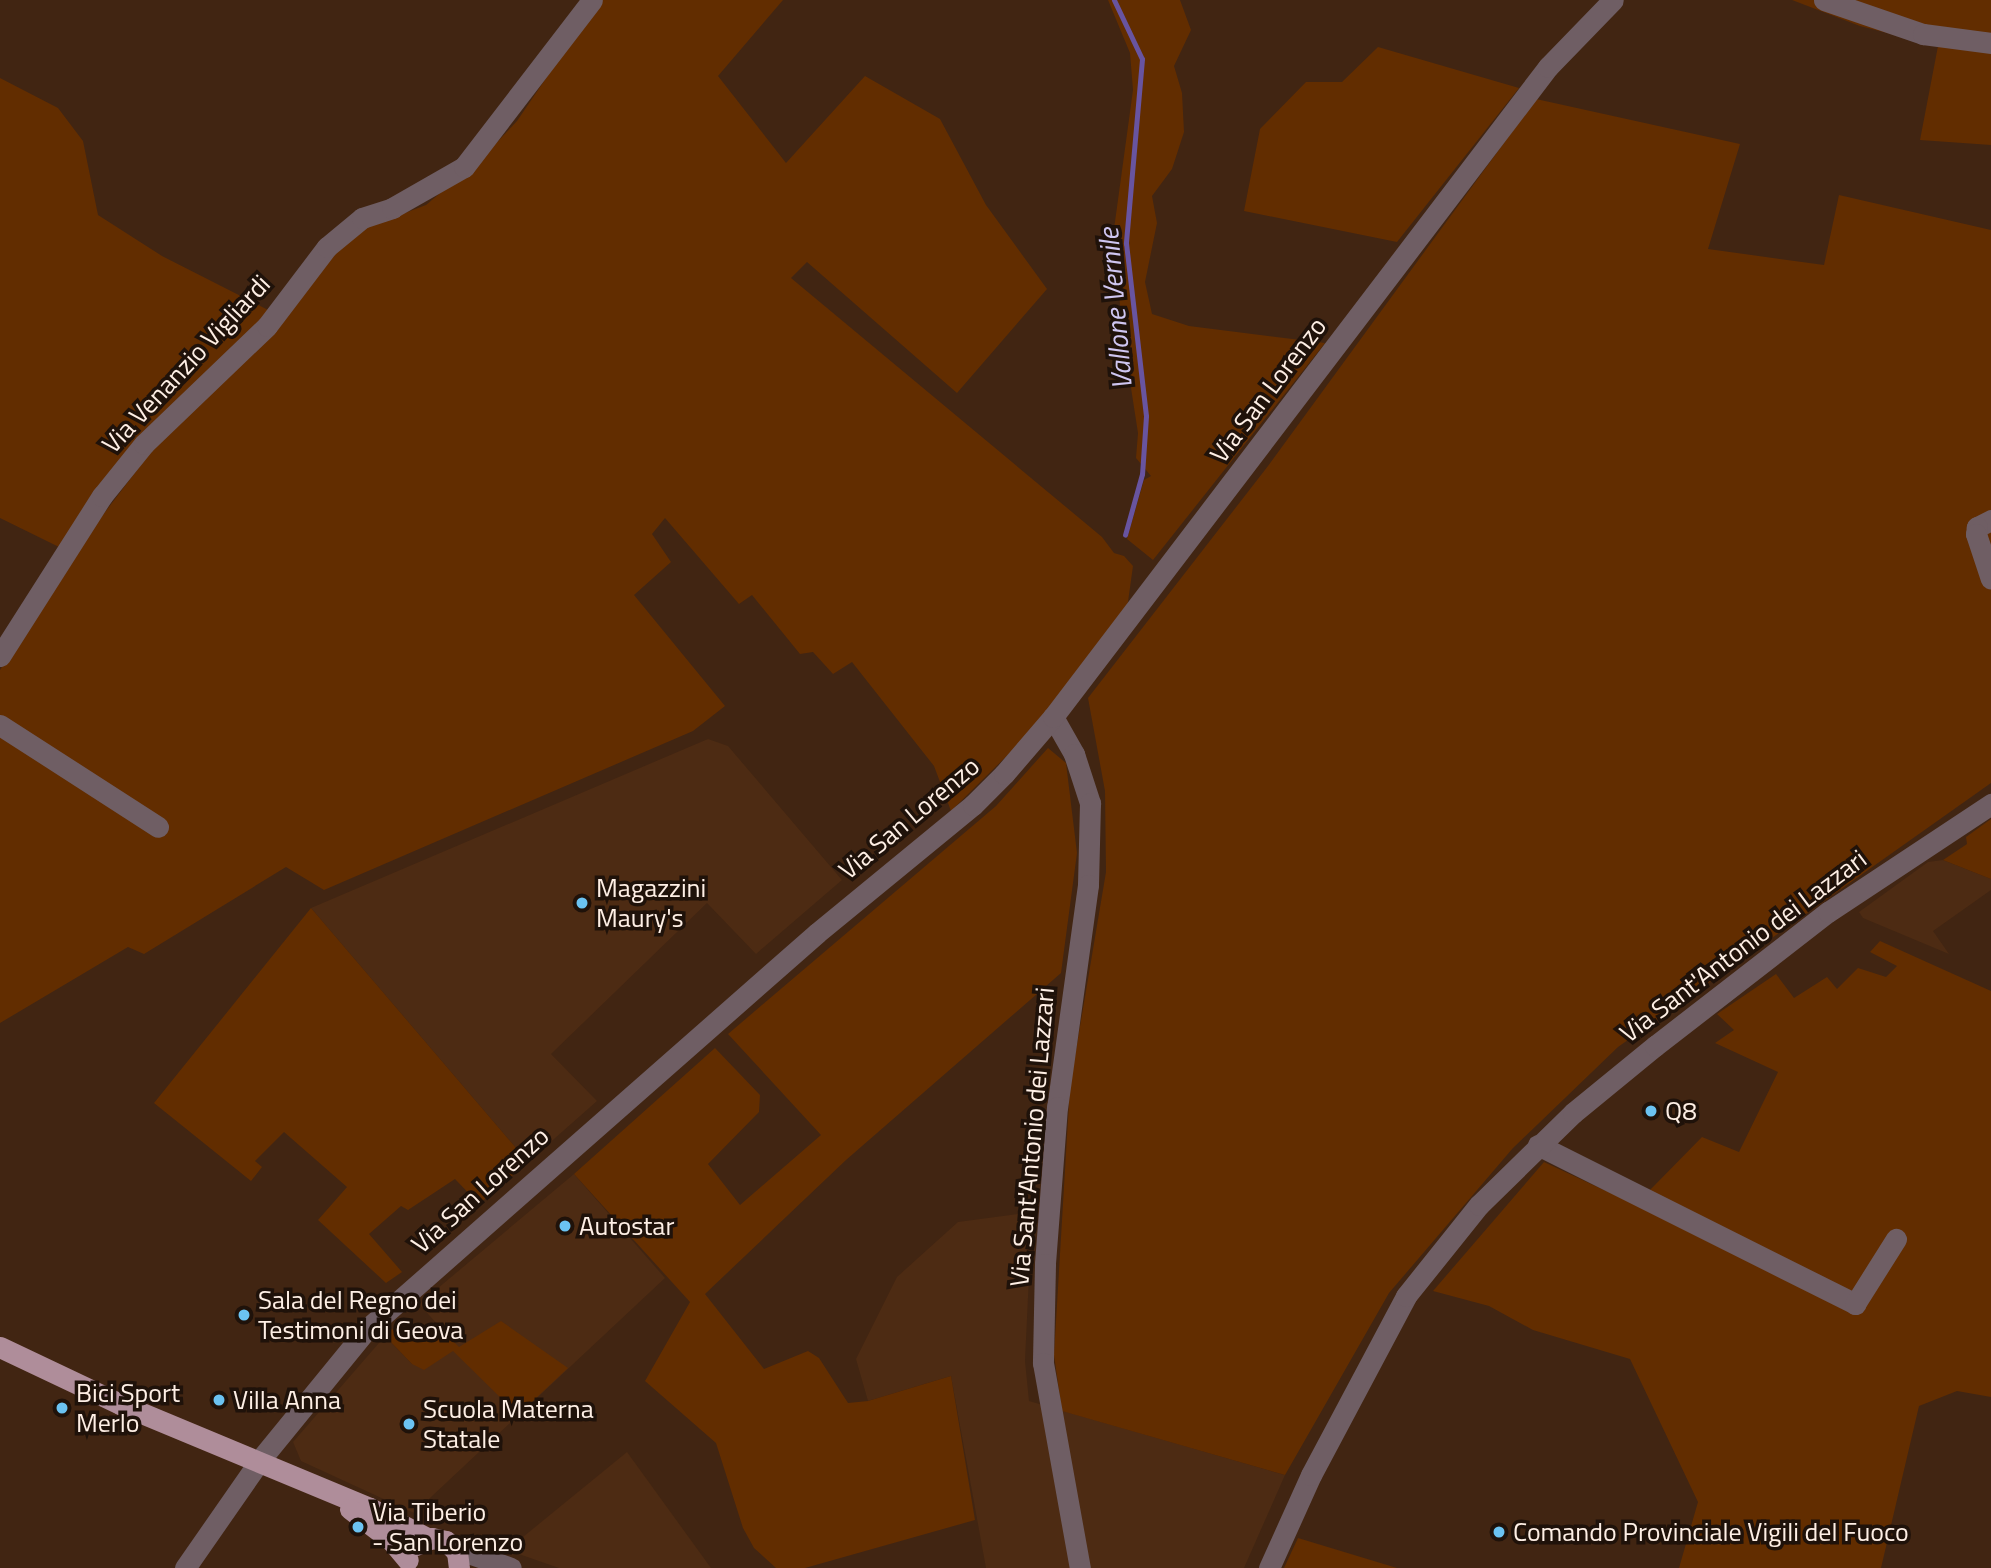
<!DOCTYPE html>
<style>
body{margin:0}
#map{position:relative;width:1991px;height:1568px;overflow:hidden;background:#412512;font-family:"Titillium Web",sans-serif}
div>[style]{position:absolute}
.built>*{inset:0;background:#4d2b13}
.green>*{inset:0;background:#622d00}
.stream>*{height:5px;margin:-2.5px;padding:0 2.5px;transform-origin:2.5px;border-radius:2.5px;background:#6854a0}
.minor>*{height:21px;margin:-10.5px;padding:0 10.5px;transform-origin:10.5px;border-radius:10.5px;background:#6f5e64}
.major>*{height:21px;margin:-10.5px;padding:0 10.5px;transform-origin:10.5px;border-radius:10.5px;background:#af8d9a}
.dots>*{width:19px;height:19px;translate:-50% -50%;box-sizing:border-box;border:4px solid #1f120a;border-radius:50%}
span{translate:-50% -50%;white-space:nowrap;text-align:center;line-height:1.15;-webkit-text-stroke:7px #1f120a;paint-order:stroke}
.street-label{font-size:26px;color:#feefe5}
.poi-label{font-size:26px;color:#feefe5}
.left{translate:0 -50%;text-align:left}
.water-label{font-size:28px;color:#cfc6f1;font-style:italic}
</style>
<div id="map">
<div class="built">
<i style="clip-path:polygon(708px 739px,728px 746px,842px 880px,756px 954px,707px 903px,551px 1054px,597px 1101px,528px 1162px,311px 908px)"></i>
<i style="clip-path:polygon(1943px 860px,1991px 879px,1991px 890px,1933px 931px,1949px 954px,1863px 918px,1859px 912px,1928px 862px)"></i>
<i style="clip-path:polygon(574px 1174px,665px 1278px,414px 1513px,301px 1461px,293px 1442px,385px 1336px,412px 1364px,458px 1347px,419px 1304px)"></i>
<i style="clip-path:polygon(1032px 1212px,1025px 1361px,1029px 1401px,1285px 1475px,1244px 1568px,986px 1568px,951px 1376px,868px 1401px,856px 1359px,897px 1277px,958px 1222px)"></i>
<i style="clip-path:polygon(627px 1452px,711px 1568px,559px 1568px,507px 1550px)"></i>
</div>
<div class="green">
<i style="clip-path:polygon(599px 0,783px 0,718px 76px,786px 163px,865px 76px,940px 119px,986px 205px,1047px 289px,957px 393px,807px 262px,791px 278px,1102px 537px,1114px 553px,1124px 556px,1133px 566px,1127px 609px,1047px 716px,951px 811px,934px 766px,852px 662px,833px 674px,813px 652px,800px 654px,752px 595px,739px 604px,665px 518px,652px 534px,671px 562px,634px 595px,725px 706px,693px 731px,324px 890px,286px 867px,144px 954px,128px 947px,0 1023px,0 670px,74px 553px,153px 449px,333px 251px,360px 230px,426px 205px,482px 158px,517px 121px)"></i>
<i style="clip-path:polygon(1108px 0,1180px 0,1191px 30px,1174px 66px,1182px 93px,1184px 132px,1172px 169px,1152px 196px,1157px 223px,1145px 282px,1152px 314px,1189px 326px,1325px 343px,1153px 560px,1127px 539px,1144px 480px,1151px 476px,1136px 458px,1138px 433px,1122px 330px,1114px 229px,1133px 90px,1130px 53px)"></i>
<i style="clip-path:polygon(1792px 0,1991px 0,1991px 145px,1920px 140px,1938px 46px,1860px 26px)"></i>
<i style="clip-path:polygon(1378px 47px,1519px 88px,1397px 242px,1244px 211px,1260px 129px,1306px 82px,1342px 82px)"></i>
<i style="clip-path:polygon(0 78px,58px 108px,83px 141px,98px 215px,162px 256px,270px 311px,59px 547px,0 518px)"></i>
<i style="clip-path:polygon(1536px 99px,1740px 144px,1708px 249px,1824px 265px,1839px 195px,1991px 230px,1991px 783px,1618px 1047px,1513px 1148px,1389px 1293px,1285px 1475px,1062px 1411px,1054px 1355px,1070px 1086px,1106px 872px,1105px 791px,1088px 698px,1268px 466px)"></i>
<i style="clip-path:polygon(1048px 748px,1066px 763px,1077px 853px,1061px 973px,846px 1160px,705px 1294px,764px 1369px,808px 1351px,819px 1358px,848px 1403px,868px 1401px,951px 1376px,975px 1520px,805px 1568px,776px 1568px,754px 1548px,743px 1528px,716px 1443px,645px 1381px,690px 1302px,574px 1174px,715px 1048px,760px 1095px,759px 1112px,708px 1164px,740px 1205px,821px 1135px,728px 1034px,996px 806px)"></i>
<i style="clip-path:polygon(1991px 819px,1991px 879px,1943px 860px,1967px 844px,1966px 837px)"></i>
<i style="clip-path:polygon(311px 908px,528px 1162px,479px 1204px,455px 1179px,408px 1210px,401px 1206px,369px 1234px,402px 1272px,386px 1283px,318px 1220px,347px 1187px,284px 1132px,255px 1161px,262px 1167px,251px 1181px,154px 1103px)"></i>
<i style="clip-path:polygon(1880px 941px,1991px 991px,1991px 1397px,1957px 1391px,1919px 1406px,1881px 1568px,1679px 1568px,1698px 1502px,1630px 1359px,1533px 1330px,1489px 1306px,1433px 1291px,1544px 1162px,1606px 1191px,1650px 1190px,1702px 1137px,1739px 1152px,1778px 1072px,1715px 1043px,1734px 1030px,1717px 1014px,1776px 974px,1794px 998px,1827px 977px,1837px 989px,1858px 968px,1886px 977px,1897px 966px,1870px 952px)"></i>
<i style="clip-path:polygon(501px 1321px,568px 1368px,518px 1415px,453px 1351px,424px 1370px,412px 1364px,385px 1336px,392px 1329px,403px 1340px,418px 1327px,430px 1340px,442px 1330px,459px 1347px)"></i>
<i style="clip-path:polygon(1298px 1538px,1397px 1568px,1284px 1568px)"></i>
</div>
<div class="stream">
<i style="left:1114px;top:0;width:65px;rotate:64.6deg"></i>
<i style="left:1142px;top:59px;width:185px;rotate:95deg"></i>
<i style="left:1126px;top:243px;width:174px;rotate:83.4deg"></i>
<i style="left:1146px;top:416px;width:58px;rotate:93.9deg"></i>
<i style="left:1142px;top:474px;width:63px;rotate:105.6deg"></i>
</div>
<div class="minor">
<i style="left:1824px;top:0;width:105px;rotate:19deg"></i>
<i style="left:1923px;top:34px;width:69px;rotate:7.5deg"></i>
<i style="left:1991px;top:520px;width:16px;rotate:153deg"></i>
<i style="left:1977px;top:527px;width:7px;rotate:98deg"></i>
<i style="left:1976px;top:534px;width:47px;rotate:71.6deg"></i>
<i style="left:0;top:656px;width:190px;rotate:-57.5deg"></i>
<i style="left:102px;top:496px;width:67px;rotate:-51.1deg"></i>
<i style="left:144px;top:444px;width:170px;rotate:-43.8deg"></i>
<i style="left:267px;top:326px;width:99px;rotate:-52.8deg"></i>
<i style="left:327px;top:247px;width:45px;rotate:-39.6deg"></i>
<i style="left:362px;top:218px;width:32px;rotate:-18deg"></i>
<i style="left:392px;top:208px;width:83px;rotate:-29.7deg"></i>
<i style="left:464px;top:167px;width:210px;rotate:-52.5deg"></i>
<i style="left:1053px;top:717px;width:43px;rotate:60.4deg"></i>
<i style="left:1074px;top:754px;width:52px;rotate:71.9deg"></i>
<i style="left:1090px;top:803px;width:82px;rotate:91.4deg"></i>
<i style="left:1088px;top:885px;width:224px;rotate:97.9deg"></i>
<i style="left:1057px;top:1107px;width:157px;rotate:94.4deg"></i>
<i style="left:1045px;top:1264px;width:99px;rotate:91.2deg"></i>
<i style="left:1043px;top:1363px;width:208px;rotate:79.8deg"></i>
<i style="left:0;top:725px;width:188px;rotate:32.8deg"></i>
<i style="left:1538px;top:1145px;width:355px;rotate:26.6deg"></i>
<i style="left:1855px;top:1304px;width:77px;rotate:-57.8deg"></i>
<i style="left:454px;top:1548px;width:60px;rotate:19.3deg"></i>
<i style="left:185px;top:1568px;width:131px;rotate:-55.2deg"></i>
<i style="left:260px;top:1460px;width:169px;rotate:-50.8deg"></i>
<i style="left:367px;top:1329px;width:599px;rotate:-41.35deg"></i>
<i style="left:817px;top:933px;width:202px;rotate:-39.4deg"></i>
<i style="left:973px;top:805px;width:44px;rotate:-45deg"></i>
<i style="left:1004px;top:774px;width:75px;rotate:-49.3deg"></i>
<i style="left:1053px;top:717px;width:817px;rotate:-52.71deg"></i>
<i style="left:1548px;top:67px;width:93px;rotate:-45.9deg"></i>
<i style="left:1269px;top:1568px;width:102px;rotate:-65.7deg"></i>
<i style="left:1311px;top:1475px;width:203px;rotate:-62deg"></i>
<i style="left:1406px;top:1296px;width:117px;rotate:-51.3deg"></i>
<i style="left:1479px;top:1205px;width:132px;rotate:-44.4deg"></i>
<i style="left:1573px;top:1113px;width:106px;rotate:-39.3deg"></i>
<i style="left:1655px;top:1046px;width:219px;rotate:-37.8deg"></i>
<i style="left:1828px;top:912px;width:196px;rotate:-33.5deg"></i>
</div>
<div class="major">
<i style="left:0;top:1347px;width:133px;rotate:25.4deg"></i>
<i style="left:120px;top:1404px;width:271px;rotate:22.6deg"></i>
<i style="left:370px;top:1508px;width:64px;rotate:27.8deg"></i>
<i style="left:350px;top:1509px;width:51px;rotate:37.1deg"></i>
<i style="left:391px;top:1540px;width:26px;rotate:50deg"></i>
<i style="left:416px;top:1545px;width:17px;rotate:-24deg"></i>
<i style="left:432px;top:1538px;width:14px;rotate:12deg"></i>
<i style="left:446px;top:1541px;width:16px;rotate:45deg"></i>
<i style="left:457px;top:1552px;width:16px;rotate:83deg"></i>
</div>
<div class="dots">
<i style="left:582px;top:903px;background:#6bc3f2"></i>
<i style="left:1651px;top:1111px;background:#6bc3f2"></i>
<i style="left:565px;top:1226px;background:#6bc3f2"></i>
<i style="left:244px;top:1315px;background:#6bc3f2"></i>
<i style="left:219px;top:1400px;background:#6bc3f2"></i>
<i style="left:62px;top:1408px;background:#6bc3f2"></i>
<i style="left:409px;top:1424px;background:#6bc3f2"></i>
<i style="left:358px;top:1527px;background:#6bc3f2"></i>
<i style="left:1499px;top:1532px;background:#6bc3f2"></i>
</div>
<div class="street-label">
<span style="left:186px;top:364px;rotate:-47deg">Via Venanzio Vigliardi</span>
<span style="left:1268px;top:390px;rotate:-53deg">Via San Lorenzo</span>
<span style="left:909px;top:818px;rotate:-40deg">Via San Lorenzo</span>
<span style="left:1743px;top:946px;rotate:-37deg">Via Sant'Antonio dei Lazzari</span>
<span style="left:1032px;top:1137px;rotate:-85deg">Via Sant'Antonio dei Lazzari</span>
<span style="left:480px;top:1190px;rotate:-42deg">Via San Lorenzo</span>
</div>
<div class="poi-label">
<span class="left" style="left:596px;top:903px">Magazzini<br>Maury's</span>
<span class="left" style="left:1665px;top:1111px">Q8</span>
<span class="left" style="left:579px;top:1226px">Autostar</span>
<span class="left" style="left:258px;top:1315px">Sala del Regno dei<br>Testimoni di Geova</span>
<span class="left" style="left:76px;top:1408px">Bici Sport<br>Merlo</span>
<span class="left" style="left:233px;top:1400px">Villa Anna</span>
<span class="left" style="left:423px;top:1424px">Scuola Materna<br>Statale</span>
<span class="left" style="left:372px;top:1527px">Via Tiberio<br>- San Lorenzo</span>
<span class="left" style="left:1513px;top:1532px">Comando Provinciale Vigili del Fuoco</span>
</div>
<div class="water-label">
<span style="left:1115px;top:309px;rotate:-95deg">Vallone Vernile</span>
</div>
</div>
